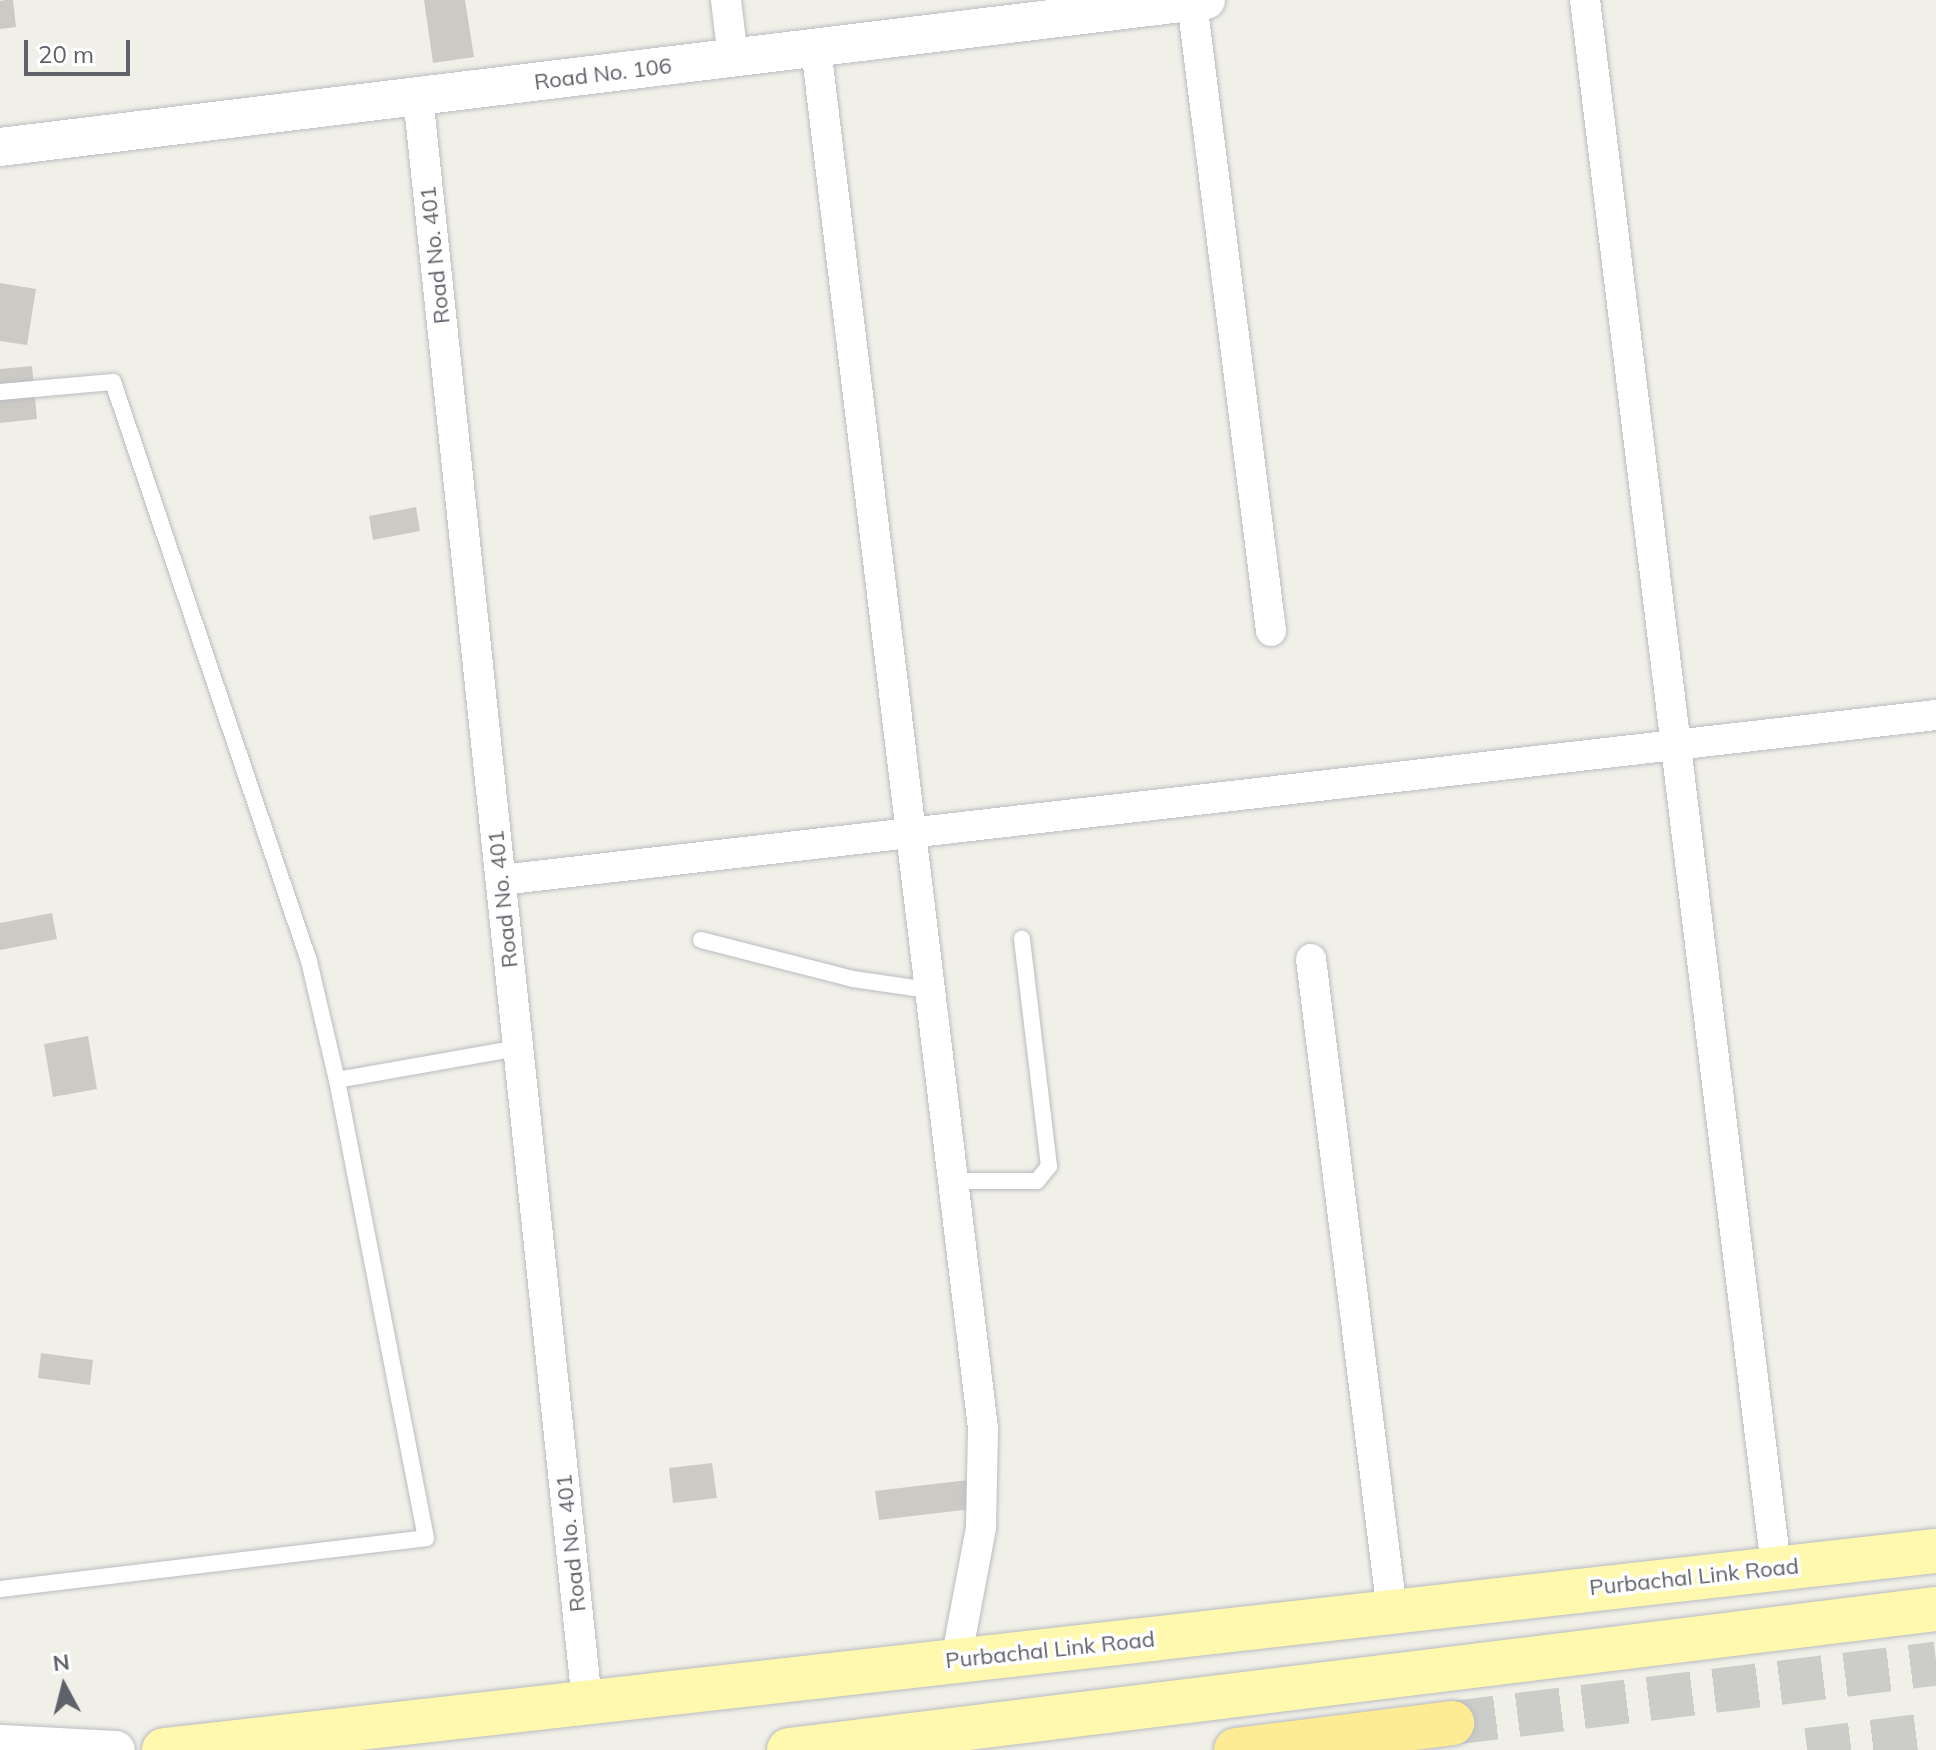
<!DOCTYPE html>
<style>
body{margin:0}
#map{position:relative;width:1936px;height:1750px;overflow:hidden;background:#f1f0e8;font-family:Mulish,sans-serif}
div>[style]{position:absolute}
.building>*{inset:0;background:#cccac5}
.motorway-tunnel>*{height:44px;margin-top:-22px;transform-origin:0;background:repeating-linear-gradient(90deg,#ccccc8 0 44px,transparent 0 66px)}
.roads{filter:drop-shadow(0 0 2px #babcc1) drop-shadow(0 0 2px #babcc1)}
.service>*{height:16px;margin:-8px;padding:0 8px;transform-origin:8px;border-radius:8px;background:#fff}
.minor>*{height:30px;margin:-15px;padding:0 15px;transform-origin:15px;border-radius:15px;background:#fff}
.tertiary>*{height:38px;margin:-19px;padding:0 19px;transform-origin:19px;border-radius:19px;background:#fff}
.primary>*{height:44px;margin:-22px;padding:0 22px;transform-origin:22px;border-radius:22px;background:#fff9af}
.motorway>*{height:44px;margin:-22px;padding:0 22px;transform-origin:22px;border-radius:22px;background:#fdec93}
span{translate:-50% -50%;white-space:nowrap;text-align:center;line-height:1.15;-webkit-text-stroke:7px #fff;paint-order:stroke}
.street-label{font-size:22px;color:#5f6268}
.north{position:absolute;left:24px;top:1646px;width:80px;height:80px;-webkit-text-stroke:6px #fff;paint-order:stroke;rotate:353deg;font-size:22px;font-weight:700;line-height:32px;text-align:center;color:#5f6268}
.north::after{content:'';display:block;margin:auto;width:28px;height:36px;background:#5f6268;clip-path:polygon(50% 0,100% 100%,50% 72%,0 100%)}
.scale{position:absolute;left:24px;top:40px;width:106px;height:36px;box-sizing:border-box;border:4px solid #5f6268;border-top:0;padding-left:10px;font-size:24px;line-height:28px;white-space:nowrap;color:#5f6268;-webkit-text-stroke:6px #fff;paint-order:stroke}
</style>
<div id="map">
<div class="building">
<i style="clip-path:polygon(5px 0,13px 0,16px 27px,0 29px,0 1px)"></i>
<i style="clip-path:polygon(424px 0,465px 0,474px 57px,433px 63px)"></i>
<i style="clip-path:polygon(0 283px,36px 289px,27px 345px,0 341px)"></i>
<i style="clip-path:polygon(32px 366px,37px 419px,0 423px,0 369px)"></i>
<i style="clip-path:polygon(416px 507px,420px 531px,373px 540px,369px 516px)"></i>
<i style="clip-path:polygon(52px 913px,57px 939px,0 950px,0 923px)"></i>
<i style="clip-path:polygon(88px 1036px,97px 1089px,53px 1097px,44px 1044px)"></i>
<i style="clip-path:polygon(41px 1353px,93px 1360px,90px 1385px,38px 1378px)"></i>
<i style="clip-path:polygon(712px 1463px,717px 1498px,673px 1503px,669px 1468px)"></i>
<i style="clip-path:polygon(968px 1480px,972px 1509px,879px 1520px,875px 1491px)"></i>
</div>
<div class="motorway-tunnel">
<i style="left:1452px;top:1723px;width:488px;rotate:-7deg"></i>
<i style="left:1807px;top:1750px;width:130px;rotate:-7.1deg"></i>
</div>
<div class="roads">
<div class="service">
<i style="left:0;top:392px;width:113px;rotate:-5.1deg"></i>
<i style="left:113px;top:382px;width:611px;rotate:71.3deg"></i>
<i style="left:309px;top:961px;width:122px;rotate:76.8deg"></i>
<i style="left:337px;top:1080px;width:185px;rotate:-10deg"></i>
<i style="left:701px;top:940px;width:157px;rotate:14.4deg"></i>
<i style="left:853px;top:979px;width:76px;rotate:8.3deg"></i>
<i style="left:951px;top:1181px;width:86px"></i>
<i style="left:1037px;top:1181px;width:19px;rotate:-51deg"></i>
<i style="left:1049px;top:1166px;width:229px;rotate:-96.8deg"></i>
<i style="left:0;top:1589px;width:429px;rotate:-6.8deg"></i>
<i style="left:426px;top:1538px;width:467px;rotate:-101deg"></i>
</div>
<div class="minor">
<i style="left:726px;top:0;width:58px;rotate:83.1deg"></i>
<i style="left:1585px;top:0;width:1579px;rotate:83.05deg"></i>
<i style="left:1192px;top:2px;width:634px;rotate:82.84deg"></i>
<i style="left:816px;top:48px;width:1391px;rotate:83.1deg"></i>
<i style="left:983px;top:1429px;width:99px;rotate:91.2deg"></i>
<i style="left:981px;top:1528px;width:134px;rotate:100.7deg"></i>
<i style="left:418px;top:96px;width:1615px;rotate:83.99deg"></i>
<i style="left:501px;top:880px;width:1444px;rotate:-6.56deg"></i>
<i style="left:1311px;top:959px;width:657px;rotate:82.92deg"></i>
</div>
<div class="tertiary">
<i style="left:0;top:147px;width:1215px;rotate:-6.95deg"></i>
<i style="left:0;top:1744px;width:116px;rotate:3deg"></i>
</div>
<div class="primary">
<i style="left:164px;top:1750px;width:1783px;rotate:-6.41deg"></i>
<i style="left:789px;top:1750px;width:1156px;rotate:-7.01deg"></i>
</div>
<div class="motorway">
<i style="left:1236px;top:1750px;width:218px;rotate:-7.1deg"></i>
</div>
</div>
<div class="street-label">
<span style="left:603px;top:74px;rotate:-7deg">Road No. 106</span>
<span style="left:435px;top:255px;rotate:-96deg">Road No. 401</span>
<span style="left:503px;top:899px;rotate:-96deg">Road No. 401</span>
<span style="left:571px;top:1543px;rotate:-96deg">Road No. 401</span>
<span style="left:1694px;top:1577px;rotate:-6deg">Purbachal Link Road</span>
<span style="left:1050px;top:1650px;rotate:-6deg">Purbachal Link Road</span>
</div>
<div class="north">N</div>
<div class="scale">20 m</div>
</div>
